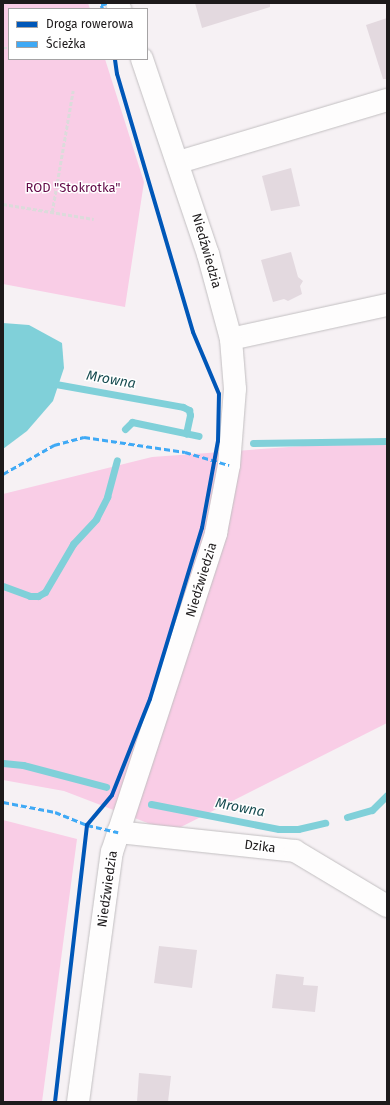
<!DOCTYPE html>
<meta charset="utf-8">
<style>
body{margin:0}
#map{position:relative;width:390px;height:1105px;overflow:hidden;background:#f6f1f4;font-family:"Fira Sans",sans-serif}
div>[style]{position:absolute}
.green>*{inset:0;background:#f9cde6}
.water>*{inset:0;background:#80d0d9}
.stream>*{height:7px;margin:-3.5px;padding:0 3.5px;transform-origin:3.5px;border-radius:3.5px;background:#80d0d9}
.building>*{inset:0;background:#e3d9df}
.path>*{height:2.5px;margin-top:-1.25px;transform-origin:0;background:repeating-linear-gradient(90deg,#dcdbdb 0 4px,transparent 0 6px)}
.roads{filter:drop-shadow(0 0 1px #c2bfc1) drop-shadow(0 0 1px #c2bfc1)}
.minor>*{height:22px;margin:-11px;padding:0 11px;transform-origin:11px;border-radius:11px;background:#fefdfd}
.quiet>*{height:3px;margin-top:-1.5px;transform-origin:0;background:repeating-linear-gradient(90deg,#3fa9f5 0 6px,transparent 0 9px)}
.cycleway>*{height:4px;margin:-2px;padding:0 2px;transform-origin:2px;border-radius:2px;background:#0057b8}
span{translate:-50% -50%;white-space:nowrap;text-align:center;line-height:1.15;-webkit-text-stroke:3px #fff;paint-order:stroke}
.park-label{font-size:13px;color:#630a48}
.street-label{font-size:13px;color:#1d1a1b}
.water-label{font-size:14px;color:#184c51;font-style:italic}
.frame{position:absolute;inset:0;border:4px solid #1d1a1b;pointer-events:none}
.legend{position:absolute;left:8px;top:8px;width:140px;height:52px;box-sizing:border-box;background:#fff;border:1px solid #a5a3a4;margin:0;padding:5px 7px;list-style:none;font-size:12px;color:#1d1a1b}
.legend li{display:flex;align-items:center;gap:8px;height:20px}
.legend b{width:20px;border:1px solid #a5a3a4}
</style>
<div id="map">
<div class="green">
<i style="clip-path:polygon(3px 3px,88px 3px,90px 9px,9px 9px,9px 59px,105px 59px,144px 182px,125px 307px,3px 284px)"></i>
<i style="clip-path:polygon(387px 440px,387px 723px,171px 832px,64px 791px,3px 780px,3px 494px,152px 457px)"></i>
<i style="clip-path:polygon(3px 820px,77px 839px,42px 1102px,3px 1102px)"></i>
</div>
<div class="water">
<i style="clip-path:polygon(3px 323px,29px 325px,62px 343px,64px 368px,53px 401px,27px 431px,3px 449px)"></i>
</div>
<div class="stream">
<i style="left:50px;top:383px;width:135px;rotate:10.2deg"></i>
<i style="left:183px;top:407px;width:7px;rotate:27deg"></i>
<i style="left:189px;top:410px;width:5px;rotate:79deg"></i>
<i style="left:190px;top:415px;width:19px;rotate:102deg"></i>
<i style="left:125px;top:429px;width:10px;rotate:-45deg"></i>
<i style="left:132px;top:422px;width:68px;rotate:11.8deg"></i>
<i style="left:253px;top:443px;width:134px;rotate:-0.9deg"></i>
<i style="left:3px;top:586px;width:29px;rotate:20deg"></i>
<i style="left:30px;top:596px;width:8px"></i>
<i style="left:38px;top:596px;width:8px;rotate:-30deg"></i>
<i style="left:45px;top:592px;width:56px;rotate:-59.7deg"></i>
<i style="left:73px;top:544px;width:34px;rotate:-47deg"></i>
<i style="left:96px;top:519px;width:25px;rotate:-63deg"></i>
<i style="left:107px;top:497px;width:38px;rotate:-75deg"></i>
<i style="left:3px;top:763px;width:20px;rotate:6deg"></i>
<i style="left:23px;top:765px;width:86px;rotate:14.8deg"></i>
<i style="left:151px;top:804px;width:130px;rotate:11.1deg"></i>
<i style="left:279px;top:829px;width:19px"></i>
<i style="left:298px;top:829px;width:28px;rotate:-13deg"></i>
<i style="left:347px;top:817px;width:26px;rotate:-16deg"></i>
<i style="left:372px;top:810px;width:21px;rotate:-45deg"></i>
</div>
<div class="building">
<i style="clip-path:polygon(195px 3px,270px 3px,270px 7px,202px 28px)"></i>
<i style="clip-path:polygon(387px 18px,387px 79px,383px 79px,366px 25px)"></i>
<i style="clip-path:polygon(291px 168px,300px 206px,271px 211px,262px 176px)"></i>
<i style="clip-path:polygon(291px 252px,298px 277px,303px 281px,300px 286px,302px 294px,288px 301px,284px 299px,273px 302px,261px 260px)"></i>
<i style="clip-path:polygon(159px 946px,197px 950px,192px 988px,154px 983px)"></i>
<i style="clip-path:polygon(276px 974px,304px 977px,303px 985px,318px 986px,315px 1012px,272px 1008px)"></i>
<i style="clip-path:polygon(139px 1073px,171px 1076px,168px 1102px,137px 1102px)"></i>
</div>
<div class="path">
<i style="left:3px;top:48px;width:6px"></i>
<i style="left:3px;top:204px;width:92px;rotate:9.4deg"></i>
<i style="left:52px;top:212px;width:123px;rotate:-80.2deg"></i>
</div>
<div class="roads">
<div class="minor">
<i style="left:117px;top:3px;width:7px;rotate:63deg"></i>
<i style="left:179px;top:162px;width:217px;rotate:-16.6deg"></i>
<i style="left:231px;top:339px;width:160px;rotate:-12.3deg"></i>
<i style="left:118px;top:832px;width:178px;rotate:6.1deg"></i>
<i style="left:295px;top:851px;width:107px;rotate:30.9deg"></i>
<i style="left:78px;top:1102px;width:252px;rotate:-82.3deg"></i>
<i style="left:112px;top:852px;width:336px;rotate:-71.9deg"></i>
<i style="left:216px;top:533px;width:69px;rotate:-79.2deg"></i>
<i style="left:229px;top:465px;width:76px;rotate:-85.5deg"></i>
<i style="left:235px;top:389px;width:50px;rotate:-94.6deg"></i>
<i style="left:231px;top:339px;width:88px;rotate:-105.1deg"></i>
<i style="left:208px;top:254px;width:206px;rotate:-108.7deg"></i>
</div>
</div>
<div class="quiet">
<i style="left:103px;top:9px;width:4px;rotate:-117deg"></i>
<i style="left:101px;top:5px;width:6px;rotate:-18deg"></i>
<i style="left:3px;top:474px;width:59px;rotate:-29.6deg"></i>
<i style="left:54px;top:445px;width:31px;rotate:-15deg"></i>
<i style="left:84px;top:437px;width:102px;rotate:8.4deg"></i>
<i style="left:185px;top:452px;width:46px;rotate:16.5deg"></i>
<i style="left:3px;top:802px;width:53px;rotate:10.9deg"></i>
<i style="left:55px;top:812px;width:35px;rotate:22deg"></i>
<i style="left:87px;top:825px;width:32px;rotate:13deg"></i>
</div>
<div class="cycleway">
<i style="left:55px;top:1102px;width:279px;rotate:-83.4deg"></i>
<i style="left:87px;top:825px;width:39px;rotate:-50deg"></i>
<i style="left:112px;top:795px;width:103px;rotate:-68.4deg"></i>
<i style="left:150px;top:699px;width:179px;rotate:-73.1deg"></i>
<i style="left:202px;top:528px;width:88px;rotate:-79.6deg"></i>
<i style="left:218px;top:441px;width:47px;rotate:-88.8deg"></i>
<i style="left:219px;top:394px;width:67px;rotate:-112.8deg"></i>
<i style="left:193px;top:332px;width:269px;rotate:-106.4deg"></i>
<i style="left:117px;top:74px;width:15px;rotate:-98deg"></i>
</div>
<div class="park-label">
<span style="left:73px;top:188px">ROD "Stokrotka"</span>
</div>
<div class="street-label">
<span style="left:206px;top:251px;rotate:74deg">Niedźwiedzia</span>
<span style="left:202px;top:580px;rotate:-73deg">Niedźwiedzia</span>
<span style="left:260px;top:847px;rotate:7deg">Dzika</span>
<span style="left:108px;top:889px;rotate:-82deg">Niedźwiedzia</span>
</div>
<div class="water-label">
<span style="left:111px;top:380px;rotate:10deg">Mrowna</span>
<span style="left:240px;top:808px;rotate:11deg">Mrowna</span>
</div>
<div class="frame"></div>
<ul class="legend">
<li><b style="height:5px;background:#0057b8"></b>Droga rowerowa</li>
<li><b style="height:5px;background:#3fa9f5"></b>Ścieżka</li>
</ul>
</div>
